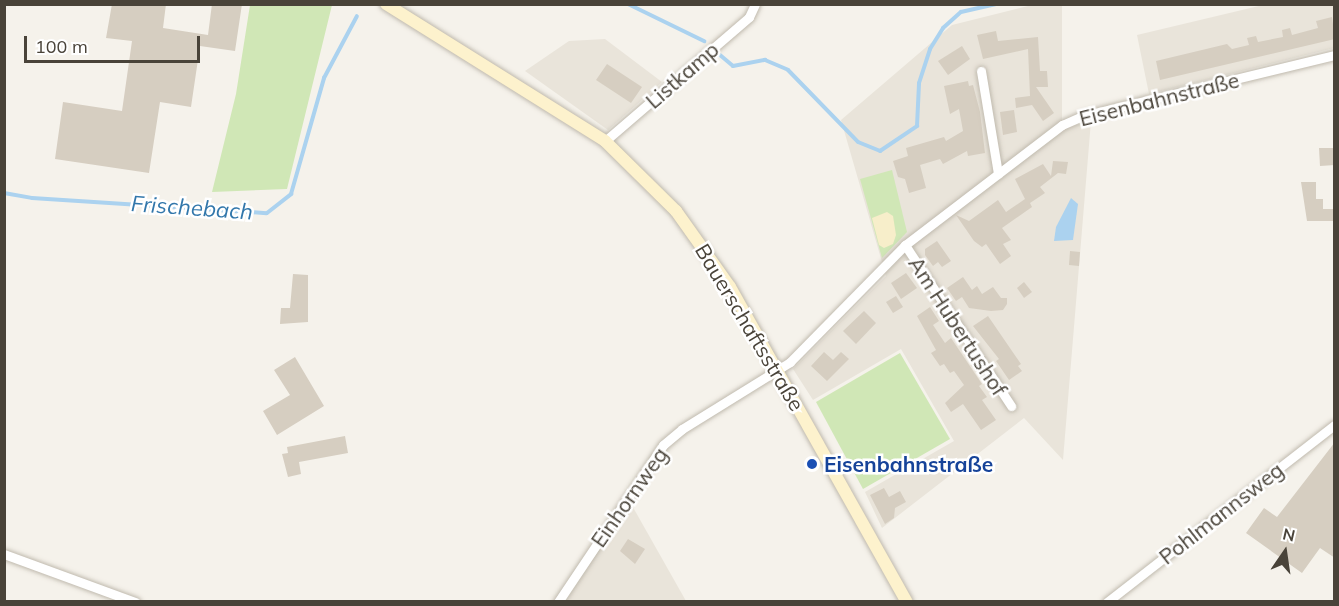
<!DOCTYPE html>
<meta charset="utf-8">
<style>
body{margin:0}
#map{position:relative;width:1339px;height:606px;overflow:hidden;background:#f5f2eb;font-family:Mulish,sans-serif}
div>[style]{position:absolute}
.residential>*{inset:0;background:#e9e4da}
.green>*{inset:0;background:#d0e7b6}
.sand>*{inset:0;background:#f7eeca}
.water>*{inset:0;background:#abd2ef}
.stream>*{height:4px;margin:-2px;padding:0 2px;transform-origin:2px;border-radius:2px;background:#abd2ef}
.building>*{inset:0;background:#d6cec1}
.roads{filter:drop-shadow(0 0 2px #c0baae) drop-shadow(0 0 2px #c0baae)}
.street>*{height:9px;margin:-4.5px;padding:0 4.5px;transform-origin:4.5px;border-radius:4.5px;background:#fff}
.secondary>*{height:12px;margin:-6px;padding:0 6px;transform-origin:6px;border-radius:6px;background:#fdf2cd}
.dots>*{width:16px;height:16px;translate:-50% -50%;box-sizing:border-box;border:3px solid #fff;border-radius:50%}
span{translate:-50% -50%;white-space:nowrap;text-align:center;line-height:1.15;-webkit-text-stroke:5px #fff;paint-order:stroke}
.street-label{font-size:21px;color:#494339}
.transit-label{font-size:21px;color:#164399;font-weight:700}
.left{translate:0 -50%;text-align:left}
.water-label{font-size:22px;color:#3277ab;font-style:italic}
.frame{position:absolute;inset:0;border:6px solid #494339;pointer-events:none}
.north{position:absolute;left:1255px;top:522px;width:60px;height:60px;-webkit-text-stroke:4px #fff;paint-order:stroke;rotate:13deg;font-size:16px;font-weight:700;line-height:24px;text-align:center;color:#494339}
.north::after{content:'';display:block;margin:auto;width:21px;height:27px;background:#494339;clip-path:polygon(50% 0,100% 100%,50% 72%,0 100%)}
.scale{position:absolute;left:24px;top:36px;width:176px;height:27px;box-sizing:border-box;border:3px solid #494339;border-top:0;padding-left:8px;font-size:18px;line-height:21px;white-space:nowrap;color:#494339;-webkit-text-stroke:4px #fff;paint-order:stroke}
</style>
<div id="map">
<div class="residential">
<i style="clip-path:polygon(1032px 5px,1062px 5px,1062px 129px,1091px 121px,1063px 460px,1024px 418px,882px 528px,865px 492px,954px 441px,901px 349px,813px 400px,793px 369px,886px 276px,841px 120px,952px 25px)"></i>
<i style="clip-path:polygon(1263px 5px,1334px 5px,1334px 48px,1149px 94px,1137px 35px)"></i>
<i style="clip-path:polygon(605px 39px,662px 82px,608px 130px,525px 71px,569px 41px)"></i>
<i style="clip-path:polygon(630px 502px,686px 601px,565px 602px)"></i>
</div>
<div class="green">
<i style="clip-path:polygon(250px 5px,332px 5px,287px 189px,212px 192px,236px 94px)"></i>
<i style="clip-path:polygon(892px 170px,907px 232px,882px 258px,860px 179px)"></i>
<i style="clip-path:polygon(900px 353px,950px 439px,863px 489px,816px 402px)"></i>
</div>
<div class="sand">
<i style="clip-path:polygon(887px 212px,893px 216px,896px 235px,893px 244px,884px 248px,879px 245px,872px 218px)"></i>
</div>
<div class="water">
<i style="clip-path:polygon(1071px 198px,1078px 204px,1073px 240px,1054px 241px,1056px 227px)"></i>
</div>
<div class="stream">
<i style="left:628px;top:4px;width:85px;rotate:26deg"></i>
<i style="left:720px;top:55px;width:17px;rotate:40deg"></i>
<i style="left:733px;top:66px;width:33px;rotate:-11deg"></i>
<i style="left:765px;top:60px;width:25px;rotate:23deg"></i>
<i style="left:788px;top:70px;width:100px;rotate:45.8deg"></i>
<i style="left:858px;top:142px;width:24px;rotate:22deg"></i>
<i style="left:880px;top:151px;width:45px;rotate:-34deg"></i>
<i style="left:917px;top:126px;width:43px;rotate:-87.3deg"></i>
<i style="left:919px;top:83px;width:36px;rotate:-72deg"></i>
<i style="left:930px;top:49px;width:25px;rotate:-58deg"></i>
<i style="left:943px;top:28px;width:24px;rotate:-42deg"></i>
<i style="left:961px;top:12px;width:37px;rotate:-13deg"></i>
<i style="left:4px;top:193px;width:28px;rotate:10deg"></i>
<i style="left:32px;top:198px;width:235px;rotate:3.7deg"></i>
<i style="left:267px;top:213px;width:31px;rotate:-38deg"></i>
<i style="left:291px;top:194px;width:121px;rotate:-74.1deg"></i>
<i style="left:324px;top:78px;width:70px;rotate:-62deg"></i>
</div>
<div class="building">
<i style="clip-path:polygon(112px 4px,166px 4px,163px 28px,208px 35px,212px 4px,242px 4px,235px 51px,200px 46px,191px 107px,160px 102px,149px 173px,55px 159px,63px 102px,122px 111px,132px 41px,106px 38px)"></i>
<i style="clip-path:polygon(1332px 17px,1335px 39px,1160px 80px,1156px 61px,1227px 44px,1232px 49px,1249px 45px,1247px 38px,1256px 36px,1258px 42px,1283px 37px,1282px 30px,1290px 28px,1292px 35px,1318px 28px,1316px 21px)"></i>
<i style="clip-path:polygon(996px 31px,998px 41px,1038px 37px,1040px 71px,1047px 71px,1048px 87px,1036px 87px,1054px 113px,1043px 121px,1032px 105px,1016px 108px,1015px 98px,1030px 96px,1028px 49px,983px 59px,977px 35px)"></i>
<i style="clip-path:polygon(962px 46px,970px 59px,948px 75px,938px 61px)"></i>
<i style="clip-path:polygon(607px 64px,642px 87px,631px 103px,596px 80px)"></i>
<i style="clip-path:polygon(968px 81px,969px 86px,973px 85px,980px 112px,985px 153px,968px 156px,967px 151px,943px 164px,940px 159px,920px 165px,926px 188px,909px 193px,905px 179px,898px 177px,893px 161px,908px 156px,906px 148px,944px 137px,946px 141px,963px 131px,959px 109px,950px 114px,944px 86px)"></i>
<i style="clip-path:polygon(1014px 110px,1017px 132px,1003px 135px,1000px 112px)"></i>
<i style="clip-path:polygon(1319px 148px,1335px 148px,1335px 165px,1320px 166px)"></i>
<i style="clip-path:polygon(1053px 161px,1068px 162px,1066px 174px,1058px 173px,1040px 187px,1045px 193px,1030px 203px,1032px 207px,1002px 228px,1011px 240px,1003px 244px,1011px 256px,1000px 264px,986px 244px,982px 247px,974px 241px,956px 215px,969px 221px,998px 200px,1006px 212px,1025px 199px,1015px 179px,1043px 164px,1051px 176px)"></i>
<i style="clip-path:polygon(1301px 182px,1316px 182px,1316px 199px,1323px 199px,1323px 209px,1335px 209px,1335px 221px,1307px 221px)"></i>
<i style="clip-path:polygon(937px 241px,951px 261px,942px 267px,938px 262px,933px 266px,925px 255px,925px 249px)"></i>
<i style="clip-path:polygon(1070px 251px,1080px 252px,1079px 266px,1069px 265px)"></i>
<i style="clip-path:polygon(906px 273px,917px 288px,901px 299px,891px 283px)"></i>
<i style="clip-path:polygon(293px 274px,308px 275px,308px 322px,280px 324px,281px 308px,290px 308px)"></i>
<i style="clip-path:polygon(963px 277px,972px 290px,977px 286px,982px 294px,993px 287px,1001px 298px,1007px 298px,1007px 304px,1003px 310px,991px 311px,969px 308px,962px 297px,956px 301px,947px 288px)"></i>
<i style="clip-path:polygon(1024px 282px,1032px 292px,1024px 298px,1017px 288px)"></i>
<i style="clip-path:polygon(896px 296px,903px 307px,893px 313px,886px 302px)"></i>
<i style="clip-path:polygon(930px 307px,939px 321px,933px 325px,945px 343px,951px 338px,982px 384px,979px 386px,987px 397px,982px 400px,996px 420px,981px 430px,963px 404px,951px 412px,945px 403px,964px 385px,954px 371px,950px 373px,944px 364px,940px 366px,931px 353px,936px 350px,917px 316px)"></i>
<i style="clip-path:polygon(864px 311px,876px 323px,856px 344px,843px 331px)"></i>
<i style="clip-path:polygon(988px 316px,1021px 364px,1018px 366px,1022px 371px,1009px 380px,996px 361px,999px 359px,973px 326px)"></i>
<i style="clip-path:polygon(824px 352px,833px 360px,841px 352px,849px 359px,827px 381px,811px 366px)"></i>
<i style="clip-path:polygon(295px 357px,324px 406px,277px 435px,263px 411px,290px 395px,274px 370px)"></i>
<i style="clip-path:polygon(345px 436px,348px 453px,299px 462px,301px 474px,288px 477px,282px 454px,288px 453px,287px 447px)"></i>
<i style="clip-path:polygon(1335px 442px,1335px 558px,1320px 548px,1302px 573px,1246px 533px,1264px 508px,1277px 517px)"></i>
<i style="clip-path:polygon(884px 488px,889px 497px,900px 491px,906px 502px,895px 508px,894px 518px,885px 524px,870px 495px)"></i>
<i style="clip-path:polygon(628px 539px,645px 549px,635px 564px,620px 551px)"></i>
</div>
<div class="roads">
<div class="street">
<i style="left:981px;top:71px;width:104px;rotate:80.6deg"></i>
<i style="left:605px;top:141px;width:190px;rotate:-40.7deg"></i>
<i style="left:749px;top:17px;width:14px;rotate:-65deg"></i>
<i style="left:905px;top:245px;width:193px;rotate:56.6deg"></i>
<i style="left:4px;top:554px;width:140px;rotate:20.1deg"></i>
<i style="left:558px;top:602px;width:189px;rotate:-56.2deg"></i>
<i style="left:663px;top:445px;width:25px;rotate:-40deg"></i>
<i style="left:682px;top:429px;width:127px;rotate:-31.8deg"></i>
<i style="left:790px;top:362px;width:164px;rotate:-45.5deg"></i>
<i style="left:905px;top:245px;width:198px;rotate:-37.4deg"></i>
<i style="left:1062px;top:125px;width:22px;rotate:-24deg"></i>
<i style="left:1082px;top:116px;width:259px;rotate:-13.6deg"></i>
<i style="left:1107px;top:602px;width:288px;rotate:-37.9deg"></i>
</div>
<div class="secondary">
<i style="left:386px;top:4px;width:258px;rotate:32deg"></i>
<i style="left:605px;top:141px;width:100px;rotate:44.6deg"></i>
<i style="left:676px;top:211px;width:93px;rotate:54.6deg"></i>
<i style="left:730px;top:287px;width:361px;rotate:60.7deg"></i>
</div>
</div>
<div class="dots">
<i style="left:812px;top:464px;background:#1a4fb4"></i>
</div>
<div class="street-label">
<span style="left:682px;top:75px;rotate:-41deg">Listkamp</span>
<span style="left:1159px;top:99px;rotate:-14deg">Eisenbahnstraße</span>
<span style="left:958px;top:326px;rotate:57deg">Am Hubertushof</span>
<span style="left:750px;top:327px;rotate:59deg">Bauerschaftsstraße</span>
<span style="left:629px;top:497px;rotate:-55deg">Einhornweg</span>
<span style="left:1221px;top:513px;rotate:-38deg">Pohlmannsweg</span>
</div>
<div class="transit-label">
<span class="left" style="left:824px;top:464px">Eisenbahnstraße</span>
</div>
<div class="water-label">
<span style="left:192px;top:208px;rotate:4deg">Frischebach</span>
</div>
<div class="frame"></div>
<div class="north">N</div>
<div class="scale">100 m</div>
</div>
